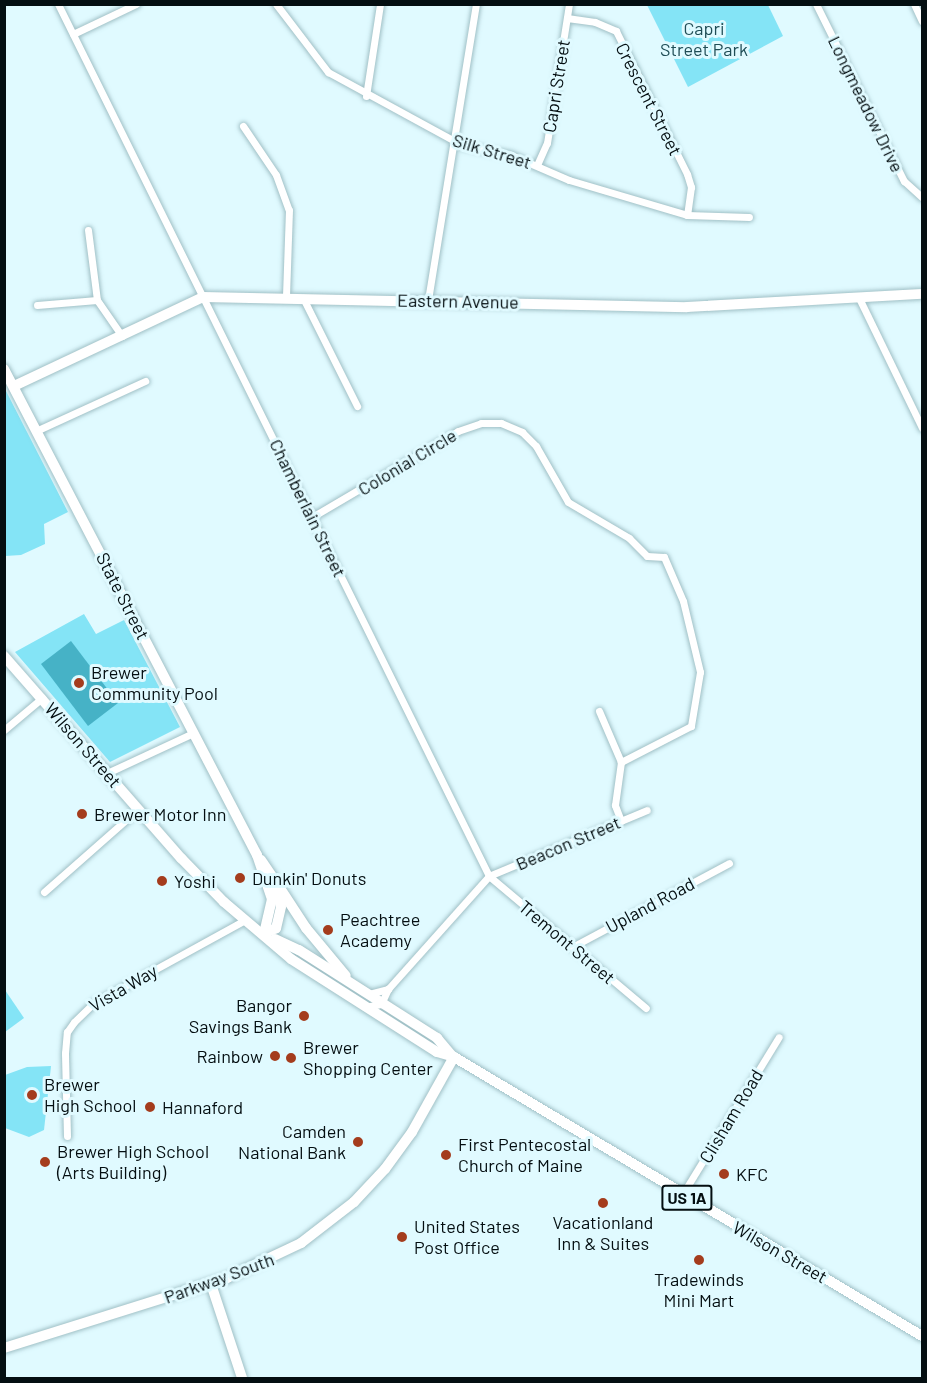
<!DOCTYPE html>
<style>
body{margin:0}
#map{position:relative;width:927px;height:1383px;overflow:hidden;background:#e0faff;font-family:Barlow,sans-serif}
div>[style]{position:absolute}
.green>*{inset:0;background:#84e4f6}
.water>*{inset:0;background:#46b2c6}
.roads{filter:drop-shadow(0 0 2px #a0c0c6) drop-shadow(0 0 2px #a0c0c6)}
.street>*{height:7px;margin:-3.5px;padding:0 3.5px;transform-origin:3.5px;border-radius:3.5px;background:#fff}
.secondary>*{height:10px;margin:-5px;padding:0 5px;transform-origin:5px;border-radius:5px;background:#fff}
.primary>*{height:10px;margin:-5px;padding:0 5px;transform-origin:5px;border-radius:5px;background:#fff}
.dots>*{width:16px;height:16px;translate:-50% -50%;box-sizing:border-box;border:3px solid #e0faff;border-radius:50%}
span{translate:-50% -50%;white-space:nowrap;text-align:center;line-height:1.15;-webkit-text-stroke:6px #e0faff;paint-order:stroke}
.shield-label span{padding:2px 4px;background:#e0faff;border:2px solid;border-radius:4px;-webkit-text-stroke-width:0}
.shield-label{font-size:16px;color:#040e11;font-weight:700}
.park-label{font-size:18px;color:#1f4d56}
.street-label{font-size:18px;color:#040e11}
.poi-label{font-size:18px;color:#040e11}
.left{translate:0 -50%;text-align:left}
.right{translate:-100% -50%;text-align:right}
.frame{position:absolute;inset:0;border:6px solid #040e11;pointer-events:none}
</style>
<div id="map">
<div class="green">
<i style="clip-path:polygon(647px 5px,768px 5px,783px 36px,688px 87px)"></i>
<i style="clip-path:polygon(5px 389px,68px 512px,44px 524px,45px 544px,21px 555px,5px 556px)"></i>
<i style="clip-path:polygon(84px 614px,96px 634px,124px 620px,180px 727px,110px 762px,15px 652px)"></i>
<i style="clip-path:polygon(5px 990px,24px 1018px,5px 1032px,4px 1032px)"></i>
<i style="clip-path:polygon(51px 1066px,44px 1130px,29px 1137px,5px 1128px,5px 1075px,27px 1067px)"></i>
</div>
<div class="water">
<i style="clip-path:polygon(71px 641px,118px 703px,88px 726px,41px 664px)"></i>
</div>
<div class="roads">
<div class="street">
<i style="left:58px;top:4px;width:973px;rotate:63.7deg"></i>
<i style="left:489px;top:876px;width:205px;rotate:40.1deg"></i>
<i style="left:276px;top:4px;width:86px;rotate:52.6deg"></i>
<i style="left:328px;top:72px;width:153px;rotate:28.6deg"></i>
<i style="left:462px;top:145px;width:50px;rotate:11.5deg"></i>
<i style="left:511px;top:155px;width:63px;rotate:23.3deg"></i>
<i style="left:569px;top:180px;width:123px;rotate:16.5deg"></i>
<i style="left:687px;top:215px;width:62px;rotate:1.8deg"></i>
<i style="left:816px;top:4px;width:198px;rotate:63.6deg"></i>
<i style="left:904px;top:181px;width:24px;rotate:42deg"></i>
<i style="left:914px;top:4px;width:19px;rotate:65deg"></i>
<i style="left:567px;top:18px;width:28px;rotate:8deg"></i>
<i style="left:595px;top:22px;width:23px;rotate:23deg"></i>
<i style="left:616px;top:31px;width:160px;rotate:63.6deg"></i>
<i style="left:687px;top:174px;width:14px;rotate:73deg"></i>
<i style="left:691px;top:187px;width:28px;rotate:98deg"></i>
<i style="left:73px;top:34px;width:70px;rotate:-25.5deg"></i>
<i style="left:366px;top:96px;width:93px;rotate:-81.3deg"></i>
<i style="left:243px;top:126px;width:59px;rotate:56deg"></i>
<i style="left:276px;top:175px;width:37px;rotate:70deg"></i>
<i style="left:289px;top:210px;width:88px;rotate:92deg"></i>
<i style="left:537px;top:165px;width:24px;rotate:-66deg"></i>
<i style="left:547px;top:143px;width:141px;rotate:-81deg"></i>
<i style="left:88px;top:230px;width:71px;rotate:82.7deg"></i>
<i style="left:97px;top:300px;width:44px;rotate:55.2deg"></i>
<i style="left:303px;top:298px;width:121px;rotate:63.4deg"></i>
<i style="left:859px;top:298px;width:144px;rotate:64.1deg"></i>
<i style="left:428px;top:300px;width:300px;rotate:-80.8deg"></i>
<i style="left:37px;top:305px;width:60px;rotate:-4.8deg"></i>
<i style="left:38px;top:430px;width:118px;rotate:-24.6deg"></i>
<i style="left:312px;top:517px;width:169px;rotate:-30.5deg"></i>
<i style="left:458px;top:431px;width:24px;rotate:-19deg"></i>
<i style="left:481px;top:423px;width:20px"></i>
<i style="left:501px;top:423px;width:23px;rotate:23deg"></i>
<i style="left:522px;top:432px;width:20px;rotate:45deg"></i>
<i style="left:536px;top:446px;width:64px;rotate:60.3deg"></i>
<i style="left:568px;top:502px;width:71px;rotate:30.5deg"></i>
<i style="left:629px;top:538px;width:25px;rotate:45deg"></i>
<i style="left:647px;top:556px;width:17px;rotate:3deg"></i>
<i style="left:664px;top:557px;width:48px;rotate:66.6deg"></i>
<i style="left:683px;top:601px;width:73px;rotate:76.5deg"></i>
<i style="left:700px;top:672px;width:55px;rotate:99.5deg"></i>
<i style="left:691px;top:726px;width:79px;rotate:152.8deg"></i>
<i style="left:599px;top:711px;width:56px;rotate:66.7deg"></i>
<i style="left:4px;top:730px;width:50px;rotate:-40.1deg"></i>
<i style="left:107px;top:773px;width:95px;rotate:-24.9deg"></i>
<i style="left:621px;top:821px;width:17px;rotate:-111deg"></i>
<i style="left:615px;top:805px;width:43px;rotate:-82.1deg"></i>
<i style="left:44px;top:892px;width:125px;rotate:-41.4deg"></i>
<i style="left:572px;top:947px;width:178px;rotate:-28.1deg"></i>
<i style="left:369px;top:994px;width:20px;rotate:-15deg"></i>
<i style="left:388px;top:989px;width:152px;rotate:-48.2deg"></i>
<i style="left:489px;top:876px;width:171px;rotate:-22.7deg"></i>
<i style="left:365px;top:1007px;width:16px;rotate:-11deg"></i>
<i style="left:381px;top:1004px;width:17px;rotate:-65deg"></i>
<i style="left:67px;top:1136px;width:83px;rotate:-91.4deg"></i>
<i style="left:65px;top:1053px;width:21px;rotate:-85deg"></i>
<i style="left:67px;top:1032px;width:12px;rotate:-55deg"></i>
<i style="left:74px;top:1022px;width:28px;rotate:-44deg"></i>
<i style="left:94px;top:1003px;width:172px;rotate:-28.8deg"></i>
<i style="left:682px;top:1195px;width:185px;rotate:-58.5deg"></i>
</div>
<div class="secondary">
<i style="left:4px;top:369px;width:548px;rotate:62.5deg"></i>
<i style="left:257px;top:855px;width:46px;rotate:71.2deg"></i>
<i style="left:272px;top:899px;width:36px;rotate:103deg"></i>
<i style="left:14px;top:386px;width:209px;rotate:-25.2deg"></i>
<i style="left:203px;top:297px;width:484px;rotate:1.2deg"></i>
<i style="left:687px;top:307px;width:235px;rotate:-3.2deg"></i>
<i style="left:261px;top:860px;width:27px;rotate:56deg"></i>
<i style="left:276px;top:882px;width:25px;rotate:79deg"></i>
<i style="left:281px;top:907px;width:22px;rotate:103deg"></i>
<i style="left:276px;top:928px;width:13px;rotate:153deg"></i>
<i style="left:211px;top:1284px;width:99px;rotate:71.7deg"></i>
<i style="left:4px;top:1348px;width:234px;rotate:-17.4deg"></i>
<i style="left:227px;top:1278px;width:82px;rotate:-25.3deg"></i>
<i style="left:301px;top:1243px;width:67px;rotate:-37.7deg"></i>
<i style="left:354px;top:1202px;width:45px;rotate:-46.8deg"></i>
<i style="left:385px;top:1169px;width:46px;rotate:-53.9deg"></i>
<i style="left:412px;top:1132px;width:86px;rotate:-60.8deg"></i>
</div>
<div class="primary">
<i style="left:4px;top:656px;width:269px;rotate:48.8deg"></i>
<i style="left:181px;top:858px;width:62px;rotate:45.7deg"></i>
<i style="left:224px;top:902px;width:88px;rotate:40.4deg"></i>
<i style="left:291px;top:959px;width:173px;rotate:32.5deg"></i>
<i style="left:437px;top:1052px;width:18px;rotate:16deg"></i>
<i style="left:454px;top:1057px;width:545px;rotate:30.8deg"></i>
<i style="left:276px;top:882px;width:55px;rotate:56.9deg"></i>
<i style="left:306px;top:928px;width:62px;rotate:50.2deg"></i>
<i style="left:275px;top:939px;width:26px;rotate:25deg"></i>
<i style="left:299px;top:950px;width:164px;rotate:32.5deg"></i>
<i style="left:437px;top:1038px;width:25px;rotate:50deg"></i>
</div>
</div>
<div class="dots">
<i style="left:79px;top:683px;background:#a43c1d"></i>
<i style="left:82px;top:814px;background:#a43c1d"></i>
<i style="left:240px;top:878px;background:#a43c1d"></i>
<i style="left:162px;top:881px;background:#a43c1d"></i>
<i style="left:328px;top:930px;background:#a43c1d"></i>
<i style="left:304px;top:1016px;background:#a43c1d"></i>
<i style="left:275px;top:1056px;background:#a43c1d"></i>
<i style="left:291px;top:1058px;background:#a43c1d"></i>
<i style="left:32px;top:1095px;background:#a43c1d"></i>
<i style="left:150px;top:1107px;background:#a43c1d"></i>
<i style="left:358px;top:1142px;background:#a43c1d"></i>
<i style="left:446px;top:1155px;background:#a43c1d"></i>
<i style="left:45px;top:1162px;background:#a43c1d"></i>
<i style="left:724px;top:1174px;background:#a43c1d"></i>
<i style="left:603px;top:1203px;background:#a43c1d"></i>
<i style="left:402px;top:1237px;background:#a43c1d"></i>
<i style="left:699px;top:1260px;background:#a43c1d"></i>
</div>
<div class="shield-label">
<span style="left:687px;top:1198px">US 1A</span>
</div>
<div class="park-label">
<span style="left:704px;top:39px">Capri<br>Street Park</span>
</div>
<div class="street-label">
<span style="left:556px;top:86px;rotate:-81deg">Capri Street</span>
<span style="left:649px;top:99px;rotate:63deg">Crescent Street</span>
<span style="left:866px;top:104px;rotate:64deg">Longmeadow Drive</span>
<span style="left:492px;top:151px;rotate:17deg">Silk Street</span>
<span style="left:458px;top:301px;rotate:1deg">Eastern Avenue</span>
<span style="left:407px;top:462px;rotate:-31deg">Colonial Circle</span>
<span style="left:308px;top:508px;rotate:64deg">Chamberlain Street</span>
<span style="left:123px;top:596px;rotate:63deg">State Street</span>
<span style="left:83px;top:745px;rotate:49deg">Wilson Street</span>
<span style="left:568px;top:843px;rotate:-23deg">Beacon Street</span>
<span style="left:650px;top:905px;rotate:-28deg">Upland Road</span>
<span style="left:567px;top:942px;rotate:40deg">Tremont Street</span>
<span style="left:123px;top:988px;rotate:-30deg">Vista Way</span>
<span style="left:731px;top:1116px;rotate:-59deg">Clisham Road</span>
<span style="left:780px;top:1252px;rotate:30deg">Wilson Street</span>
<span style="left:219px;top:1278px;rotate:-20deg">Parkway South</span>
</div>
<div class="poi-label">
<span class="left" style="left:91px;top:683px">Brewer<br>Community Pool</span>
<span class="left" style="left:94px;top:814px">Brewer Motor Inn</span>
<span class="left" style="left:252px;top:878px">Dunkin' Donuts</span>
<span class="left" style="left:174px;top:881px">Yoshi</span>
<span class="left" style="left:340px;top:930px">Peachtree<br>Academy</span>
<span class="right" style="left:292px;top:1016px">Bangor<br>Savings Bank</span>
<span class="left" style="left:303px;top:1058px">Brewer<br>Shopping Center</span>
<span class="right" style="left:263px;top:1056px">Rainbow</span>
<span class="left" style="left:44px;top:1095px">Brewer<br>High School</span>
<span class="left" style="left:162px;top:1107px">Hannaford</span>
<span class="right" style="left:346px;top:1142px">Camden<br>National Bank</span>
<span class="left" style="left:458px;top:1155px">First Pentecostal<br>Church of Maine</span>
<span class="left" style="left:57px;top:1162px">Brewer High School<br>(Arts Building)</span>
<span class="left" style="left:736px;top:1174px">KFC</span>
<span style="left:603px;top:1233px">Vacationland<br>Inn &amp; Suites</span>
<span class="left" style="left:414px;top:1237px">United States<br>Post Office</span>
<span style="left:699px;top:1290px">Tradewinds<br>Mini Mart</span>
</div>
<div class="frame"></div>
</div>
